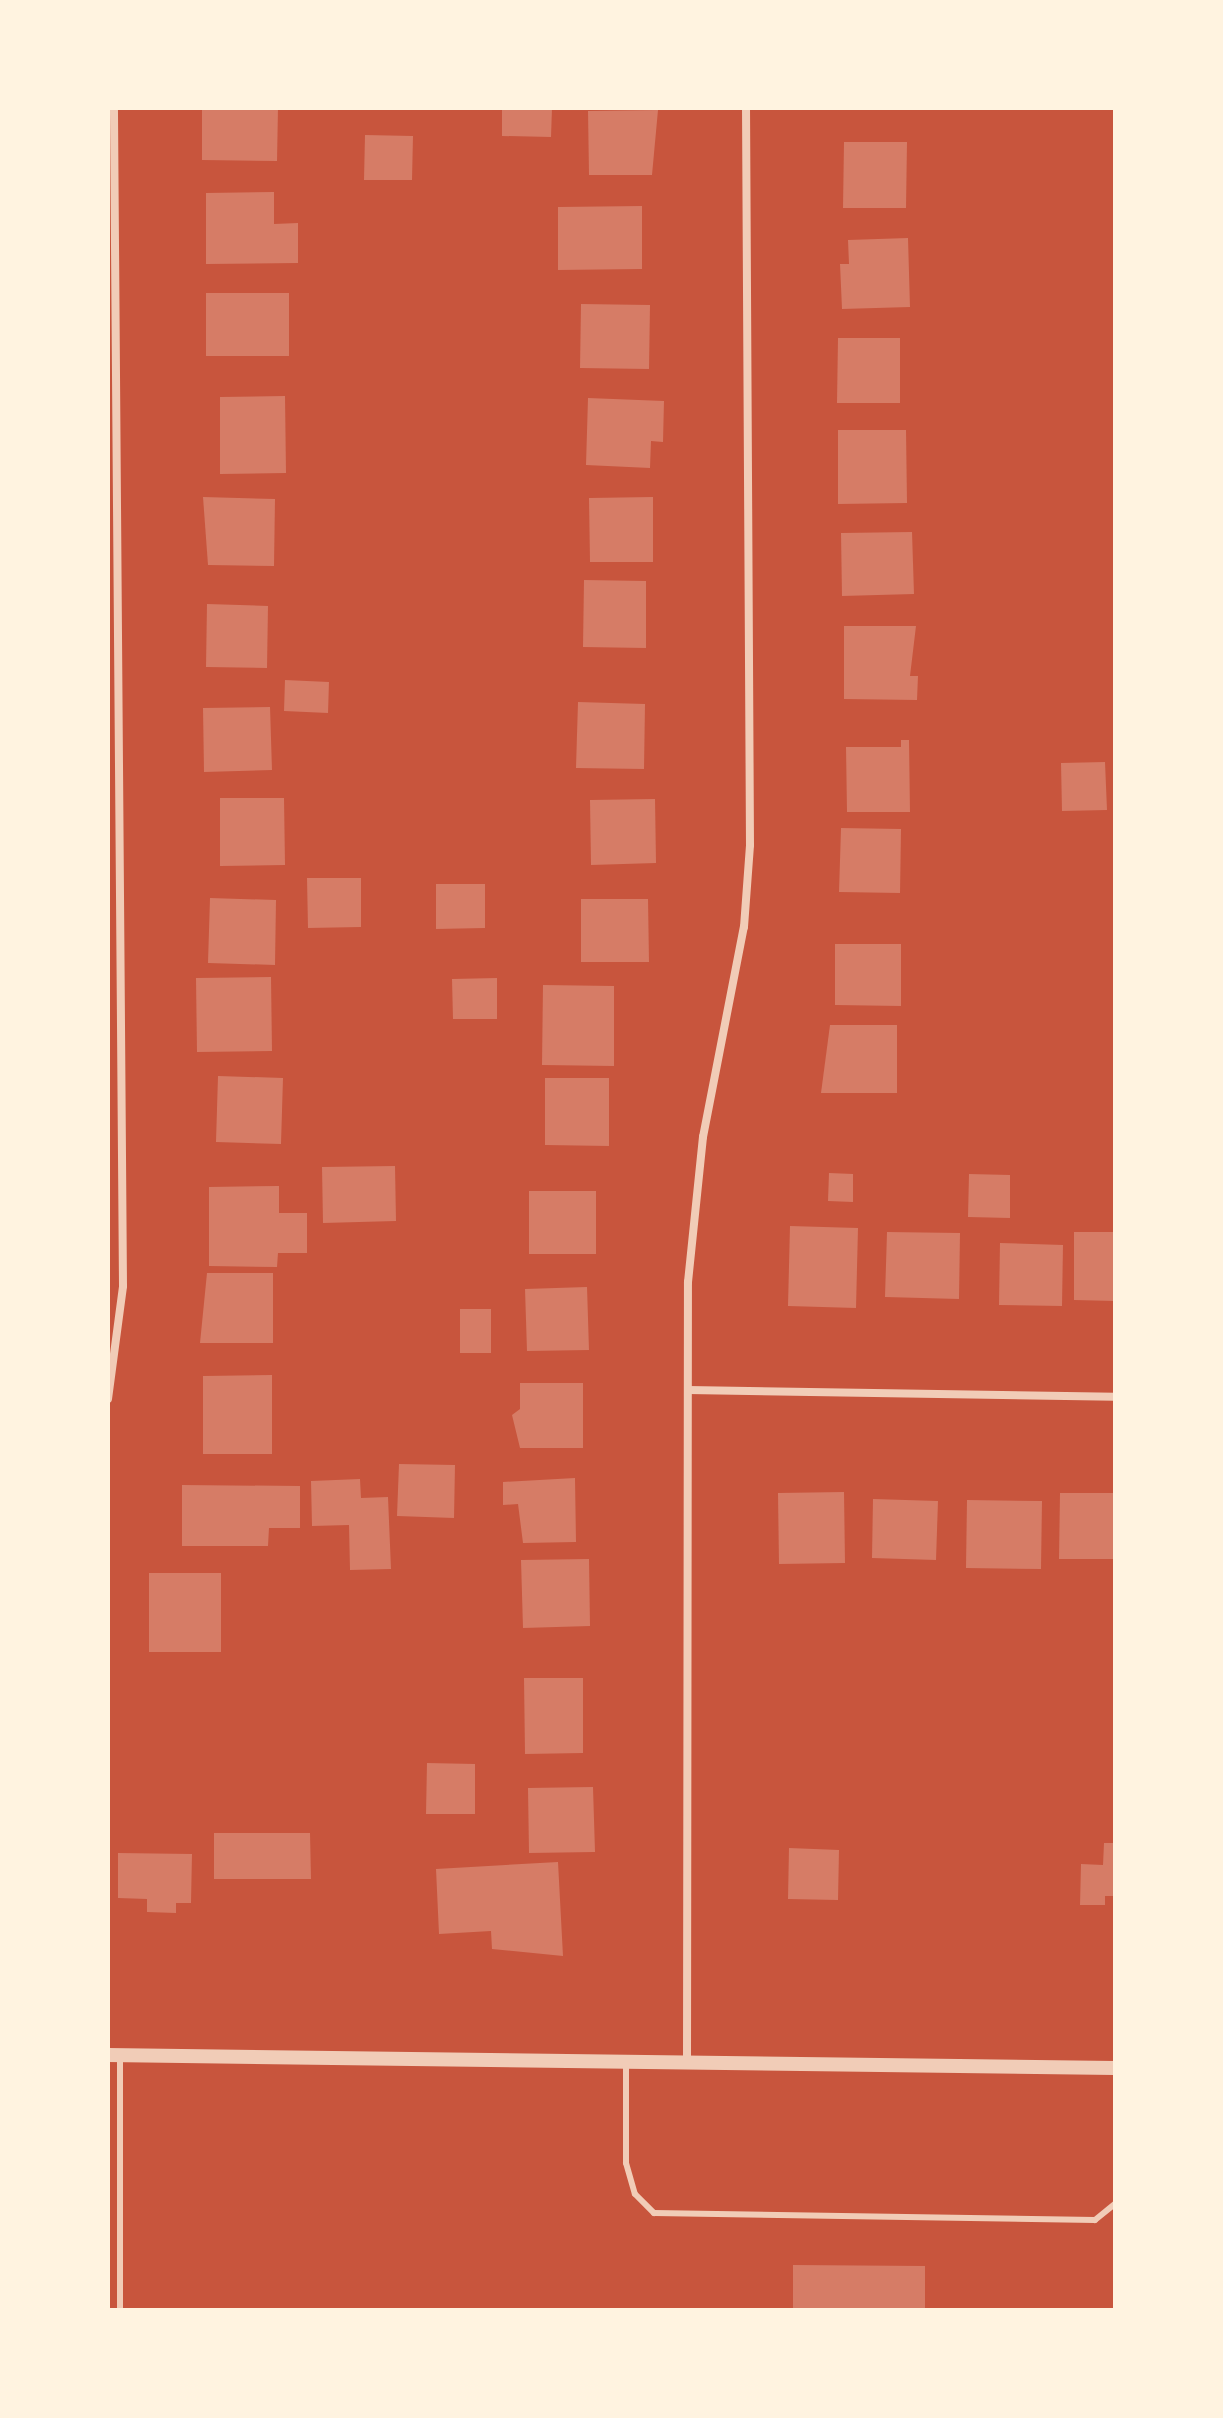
<!DOCTYPE html>
<style>
body{margin:0}
#map{position:relative;width:1223px;height:2418px;overflow:hidden;background:#c8553d;font-family:"PT Serif",serif}
div>[style]{position:absolute}
.building>*{inset:0;background:#d67c66}
.service>*{height:6px;margin:-3px;padding:0 3px;transform-origin:3px;border-radius:3px;background:#f1ccb7}
.minor>*{height:8px;margin:-4px;padding:0 4px;transform-origin:4px;border-radius:4px;background:#f1ccb7}
.tertiary>*{height:14px;margin:-7px;padding:0 7px;transform-origin:7px;border-radius:7px;background:#f1ccb7}
span{translate:-50% -50%;white-space:nowrap;text-align:center;line-height:1.15;-webkit-text-stroke:7px #fff3e0;paint-order:stroke}
.frame{position:absolute;inset:0;border:110px solid #fff3e0;pointer-events:none}
</style>
<div id="map">
<div class="building">
<i style="clip-path:polygon(202px 108px,278px 108px,277px 161px,202px 160px)"></i>
<i style="clip-path:polygon(502px 108px,552px 108px,551px 137px,502px 136px)"></i>
<i style="clip-path:polygon(658px 110px,652px 175px,589px 175px,588px 111px)"></i>
<i style="clip-path:polygon(365px 135px,413px 136px,412px 180px,364px 180px)"></i>
<i style="clip-path:polygon(844px 142px,907px 142px,906px 208px,843px 208px)"></i>
<i style="clip-path:polygon(274px 192px,274px 224px,298px 223px,298px 263px,206px 264px,206px 193px)"></i>
<i style="clip-path:polygon(642px 206px,642px 269px,558px 270px,558px 207px)"></i>
<i style="clip-path:polygon(908px 238px,910px 307px,842px 309px,840px 264px,849px 264px,848px 240px)"></i>
<i style="clip-path:polygon(206px 293px,289px 293px,289px 356px,206px 356px)"></i>
<i style="clip-path:polygon(581px 304px,650px 305px,649px 369px,580px 368px)"></i>
<i style="clip-path:polygon(838px 338px,900px 338px,900px 403px,837px 403px)"></i>
<i style="clip-path:polygon(285px 396px,286px 473px,220px 474px,220px 397px)"></i>
<i style="clip-path:polygon(588px 398px,664px 401px,663px 442px,651px 441px,650px 468px,586px 465px)"></i>
<i style="clip-path:polygon(838px 430px,906px 430px,907px 503px,838px 504px)"></i>
<i style="clip-path:polygon(203px 497px,275px 499px,274px 566px,208px 565px)"></i>
<i style="clip-path:polygon(653px 497px,653px 562px,590px 562px,589px 498px)"></i>
<i style="clip-path:polygon(912px 532px,914px 594px,842px 596px,841px 533px)"></i>
<i style="clip-path:polygon(584px 580px,646px 581px,646px 648px,583px 647px)"></i>
<i style="clip-path:polygon(207px 604px,268px 606px,267px 668px,206px 667px)"></i>
<i style="clip-path:polygon(844px 626px,916px 626px,910px 676px,918px 676px,917px 700px,844px 699px)"></i>
<i style="clip-path:polygon(285px 680px,329px 682px,328px 713px,284px 711px)"></i>
<i style="clip-path:polygon(578px 702px,645px 704px,644px 769px,576px 768px)"></i>
<i style="clip-path:polygon(270px 707px,272px 770px,204px 772px,203px 708px)"></i>
<i style="clip-path:polygon(901px 740px,909px 740px,910px 812px,847px 812px,846px 747px,901px 747px)"></i>
<i style="clip-path:polygon(1105px 762px,1107px 810px,1062px 811px,1061px 763px)"></i>
<i style="clip-path:polygon(220px 798px,284px 798px,285px 865px,220px 866px)"></i>
<i style="clip-path:polygon(655px 799px,656px 863px,591px 865px,590px 800px)"></i>
<i style="clip-path:polygon(841px 828px,901px 829px,900px 893px,839px 892px)"></i>
<i style="clip-path:polygon(307px 878px,361px 878px,361px 927px,308px 928px)"></i>
<i style="clip-path:polygon(436px 884px,485px 884px,485px 928px,436px 929px)"></i>
<i style="clip-path:polygon(210px 898px,276px 900px,275px 965px,208px 963px)"></i>
<i style="clip-path:polygon(581px 899px,648px 899px,649px 962px,581px 962px)"></i>
<i style="clip-path:polygon(835px 944px,901px 944px,901px 1006px,835px 1005px)"></i>
<i style="clip-path:polygon(271px 977px,272px 1051px,197px 1052px,196px 978px)"></i>
<i style="clip-path:polygon(497px 978px,497px 1019px,453px 1019px,452px 979px)"></i>
<i style="clip-path:polygon(543px 985px,614px 986px,614px 1066px,542px 1065px)"></i>
<i style="clip-path:polygon(830px 1025px,897px 1025px,897px 1093px,821px 1093px)"></i>
<i style="clip-path:polygon(218px 1076px,283px 1078px,281px 1144px,216px 1142px)"></i>
<i style="clip-path:polygon(545px 1078px,609px 1078px,609px 1146px,545px 1145px)"></i>
<i style="clip-path:polygon(395px 1166px,396px 1221px,323px 1223px,322px 1167px)"></i>
<i style="clip-path:polygon(829px 1173px,853px 1174px,853px 1202px,828px 1201px)"></i>
<i style="clip-path:polygon(969px 1174px,1010px 1175px,1010px 1218px,968px 1217px)"></i>
<i style="clip-path:polygon(279px 1186px,279px 1213px,307px 1213px,307px 1253px,278px 1253px,277px 1267px,209px 1266px,209px 1187px)"></i>
<i style="clip-path:polygon(529px 1191px,596px 1191px,596px 1254px,529px 1254px)"></i>
<i style="clip-path:polygon(790px 1226px,858px 1228px,856px 1308px,788px 1306px)"></i>
<i style="clip-path:polygon(887px 1232px,960px 1233px,959px 1299px,885px 1297px)"></i>
<i style="clip-path:polygon(1074px 1232px,1115px 1232px,1115px 1301px,1074px 1300px)"></i>
<i style="clip-path:polygon(1000px 1243px,1063px 1245px,1062px 1306px,999px 1305px)"></i>
<i style="clip-path:polygon(207px 1273px,273px 1273px,273px 1343px,200px 1343px)"></i>
<i style="clip-path:polygon(587px 1287px,589px 1350px,527px 1351px,525px 1289px)"></i>
<i style="clip-path:polygon(460px 1309px,491px 1309px,491px 1353px,460px 1353px)"></i>
<i style="clip-path:polygon(272px 1375px,272px 1454px,203px 1454px,203px 1376px)"></i>
<i style="clip-path:polygon(520px 1383px,583px 1383px,583px 1448px,520px 1448px,512px 1415px,520px 1409px)"></i>
<i style="clip-path:polygon(399px 1464px,455px 1465px,454px 1518px,397px 1516px)"></i>
<i style="clip-path:polygon(575px 1478px,576px 1542px,523px 1543px,518px 1504px,503px 1505px,503px 1482px)"></i>
<i style="clip-path:polygon(360px 1479px,361px 1498px,388px 1497px,391px 1569px,350px 1570px,349px 1525px,312px 1526px,311px 1481px)"></i>
<i style="clip-path:polygon(182px 1485px,300px 1486px,300px 1528px,269px 1528px,268px 1546px,182px 1546px)"></i>
<i style="clip-path:polygon(844px 1492px,845px 1563px,779px 1564px,778px 1493px)"></i>
<i style="clip-path:polygon(1060px 1493px,1115px 1493px,1115px 1559px,1059px 1559px)"></i>
<i style="clip-path:polygon(873px 1499px,938px 1501px,936px 1560px,872px 1558px)"></i>
<i style="clip-path:polygon(967px 1500px,1042px 1501px,1041px 1569px,966px 1568px)"></i>
<i style="clip-path:polygon(589px 1559px,590px 1626px,523px 1628px,521px 1560px)"></i>
<i style="clip-path:polygon(149px 1573px,221px 1573px,221px 1652px,149px 1652px)"></i>
<i style="clip-path:polygon(524px 1678px,583px 1678px,583px 1753px,525px 1754px)"></i>
<i style="clip-path:polygon(427px 1763px,475px 1764px,475px 1814px,426px 1814px)"></i>
<i style="clip-path:polygon(593px 1787px,595px 1852px,529px 1853px,528px 1788px)"></i>
<i style="clip-path:polygon(214px 1833px,310px 1833px,311px 1879px,214px 1879px)"></i>
<i style="clip-path:polygon(1104px 1843px,1115px 1843px,1115px 1896px,1105px 1896px,1105px 1905px,1080px 1905px,1081px 1864px,1103px 1865px)"></i>
<i style="clip-path:polygon(789px 1848px,839px 1850px,838px 1900px,788px 1899px)"></i>
<i style="clip-path:polygon(118px 1853px,192px 1854px,191px 1903px,176px 1903px,176px 1913px,147px 1912px,147px 1899px,118px 1898px)"></i>
<i style="clip-path:polygon(558px 1862px,563px 1956px,492px 1949px,491px 1931px,439px 1934px,436px 1869px)"></i>
<i style="clip-path:polygon(793px 2265px,925px 2266px,925px 2310px,793px 2310px)"></i>
</div>
<div class="service">
<i style="left:626px;top:2062px;width:101px;rotate:90deg"></i>
<i style="left:626px;top:2163px;width:32px;rotate:74deg"></i>
<i style="left:635px;top:2194px;width:27px;rotate:45deg"></i>
<i style="left:654px;top:2213px;width:441px;rotate:0.9deg"></i>
<i style="left:1095px;top:2220px;width:26px;rotate:-39deg"></i>
<i style="left:120px;top:2310px;width:255px;rotate:-90deg"></i>
</div>
<div class="minor">
<i style="left:688px;top:1390px;width:427px;rotate:0.9deg"></i>
<i style="left:108px;top:1399px;width:114px;rotate:-82.4deg"></i>
<i style="left:123px;top:1286px;width:1178px;rotate:-90.44deg"></i>
<i style="left:687px;top:2063px;width:781px;rotate:-89.93deg"></i>
<i style="left:688px;top:1282px;width:146px;rotate:-84.1deg"></i>
<i style="left:703px;top:1137px;width:214px;rotate:-79deg"></i>
<i style="left:744px;top:927px;width:82px;rotate:-85.8deg"></i>
<i style="left:750px;top:845px;width:737px;rotate:-90.31deg"></i>
</div>
<div class="tertiary">
<i style="left:108px;top:2055px;width:1007px;rotate:0.74deg"></i>
</div>
<div class="frame"></div>
</div>
